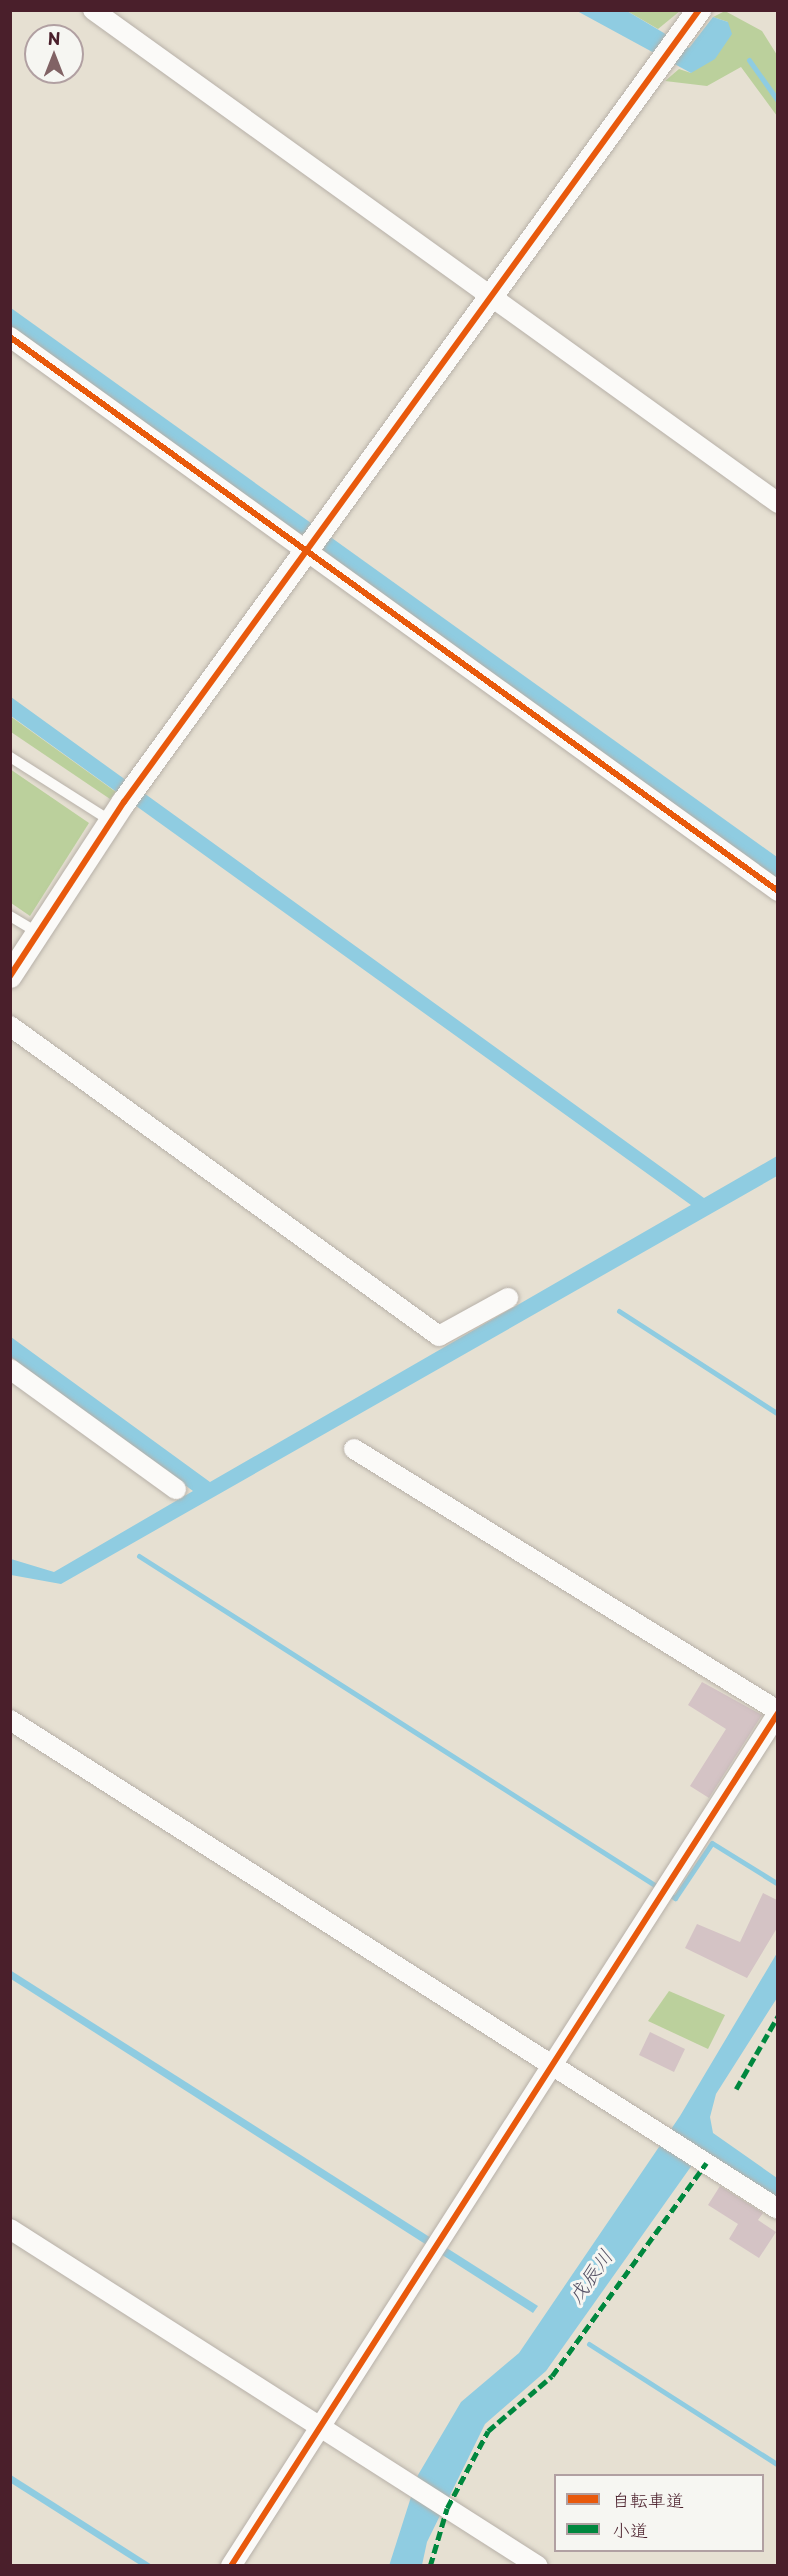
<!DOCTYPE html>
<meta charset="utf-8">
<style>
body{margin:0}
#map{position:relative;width:788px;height:2576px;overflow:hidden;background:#e6e0d2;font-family:"Playpen Sans","Klee One",sans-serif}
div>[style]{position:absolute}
.green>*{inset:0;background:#bbd09c}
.water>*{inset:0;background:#8fcce1}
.stream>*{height:5px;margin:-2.5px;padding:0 2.5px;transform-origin:2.5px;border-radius:2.5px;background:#8fcce1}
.building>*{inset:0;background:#d4c3c5}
.roads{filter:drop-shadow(0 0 2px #b7b0a8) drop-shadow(0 0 2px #b7b0a8)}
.service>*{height:10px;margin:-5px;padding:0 5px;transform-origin:5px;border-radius:5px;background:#fbfaf8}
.minor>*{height:20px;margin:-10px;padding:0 10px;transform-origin:10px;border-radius:10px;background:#fbfaf8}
.tertiary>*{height:24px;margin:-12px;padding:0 12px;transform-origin:12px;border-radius:12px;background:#fbfaf8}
.quiet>*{height:4.5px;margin-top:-2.25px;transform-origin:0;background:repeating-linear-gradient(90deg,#00873e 0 9px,transparent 0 13.5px)}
.cycleway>*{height:6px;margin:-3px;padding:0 3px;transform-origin:3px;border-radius:3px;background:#e8590c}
span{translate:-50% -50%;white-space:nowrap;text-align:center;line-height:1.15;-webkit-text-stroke:6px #f6f6f2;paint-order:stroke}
.water-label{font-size:20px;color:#545064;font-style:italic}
.frame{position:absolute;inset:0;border:12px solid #4a1f2b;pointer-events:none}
.legend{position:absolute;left:554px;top:2474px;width:210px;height:78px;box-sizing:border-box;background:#f6f6f2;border:2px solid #b1a0a2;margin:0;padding:8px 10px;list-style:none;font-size:18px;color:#4a1f2b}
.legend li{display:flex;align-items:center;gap:12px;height:30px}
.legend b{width:30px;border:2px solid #b1a0a2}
.north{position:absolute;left:24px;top:24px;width:60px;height:60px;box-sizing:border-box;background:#f6f6f2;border:2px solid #b1a0a2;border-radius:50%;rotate:0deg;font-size:16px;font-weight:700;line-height:24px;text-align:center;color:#4a1f2b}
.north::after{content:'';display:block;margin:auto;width:21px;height:27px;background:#816365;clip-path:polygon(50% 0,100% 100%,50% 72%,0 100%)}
</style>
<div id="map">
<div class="green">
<i style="clip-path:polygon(627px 11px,680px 11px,658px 29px)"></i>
<i style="clip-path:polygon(725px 11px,762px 31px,777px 55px,777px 116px,741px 67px,707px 86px,665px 81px,679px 69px,691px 73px,728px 22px,713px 17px)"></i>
<i style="clip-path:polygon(10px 716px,116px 792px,110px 799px,11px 732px)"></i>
<i style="clip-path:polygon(10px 769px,89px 823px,30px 916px,11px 903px)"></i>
<i style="clip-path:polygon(669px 1991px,725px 2015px,708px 2049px,648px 2021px)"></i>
</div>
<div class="water">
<i style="clip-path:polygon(577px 11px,627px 11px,689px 48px,713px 17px,728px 22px,732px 34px,715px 59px,691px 73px)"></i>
<i style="clip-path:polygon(11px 308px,777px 857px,777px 882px,11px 329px)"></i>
<i style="clip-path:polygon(11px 697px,704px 1198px,777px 1156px,777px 1176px,61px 1584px,11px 1575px,11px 1559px,54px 1572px,193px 1491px,11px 1357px,11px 1337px,210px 1482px,691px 1205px,11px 716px)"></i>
<i style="clip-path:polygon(777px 1953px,777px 1998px,716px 2094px,710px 2117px,713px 2133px,777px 2178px,777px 2201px,702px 2151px,546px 2371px,485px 2424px,427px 2542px,422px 2565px,389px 2566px,418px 2475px,461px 2402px,519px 2353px,680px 2116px)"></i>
<i style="clip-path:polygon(10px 1970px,538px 2306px,533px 2313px,11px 1979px)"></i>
<i style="clip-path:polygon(11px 2475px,152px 2565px,140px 2565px,11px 2483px)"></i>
</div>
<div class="stream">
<i style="left:749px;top:60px;width:50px;rotate:54.7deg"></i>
<i style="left:619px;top:1311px;width:189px;rotate:32.9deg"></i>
<i style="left:139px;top:1556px;width:636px;rotate:32.54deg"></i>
<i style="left:675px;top:1898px;width:66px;rotate:-56.1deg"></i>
<i style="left:712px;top:1843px;width:78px;rotate:31.8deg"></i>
<i style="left:589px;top:2344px;width:224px;rotate:32.6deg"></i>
</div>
<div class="building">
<i style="clip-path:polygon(702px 1682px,762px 1715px,709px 1798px,690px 1786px,726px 1729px,688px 1705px)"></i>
<i style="clip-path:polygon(763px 1893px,777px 1900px,777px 1928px,747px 1978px,685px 1948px,697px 1924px,740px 1942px)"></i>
<i style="clip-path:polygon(650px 2032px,685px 2049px,674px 2072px,639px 2055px)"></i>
<i style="clip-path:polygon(720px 2186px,763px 2213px,758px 2220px,776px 2232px,759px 2258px,729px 2239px,738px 2224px,708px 2205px)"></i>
</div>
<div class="roads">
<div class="service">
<i style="left:10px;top:757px;width:120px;rotate:32.4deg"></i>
<i style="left:10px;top:916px;width:33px;rotate:31deg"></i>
</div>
<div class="minor">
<i style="left:93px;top:10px;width:844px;rotate:35.74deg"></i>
<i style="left:10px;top:337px;width:947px;rotate:35.8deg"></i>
<i style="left:10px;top:1026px;width:529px;rotate:35.85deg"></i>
<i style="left:439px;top:1336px;width:79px;rotate:-28.8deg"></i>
<i style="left:10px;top:1369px;width:205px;rotate:35.9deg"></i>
<i style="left:354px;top:1449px;width:498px;rotate:31.7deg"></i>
<i style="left:10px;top:1720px;width:910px;rotate:32.49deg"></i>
<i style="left:10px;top:2229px;width:626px;rotate:32.55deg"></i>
<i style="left:231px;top:2566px;width:1013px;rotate:-57.33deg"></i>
</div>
<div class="tertiary">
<i style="left:10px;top:976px;width:208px;rotate:-56.8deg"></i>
<i style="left:124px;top:802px;width:979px;rotate:-54.02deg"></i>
</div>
</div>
<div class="quiet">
<i style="left:736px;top:2089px;width:84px;rotate:-60.1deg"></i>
<i style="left:430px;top:2566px;width:60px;rotate:-73.7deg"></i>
<i style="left:447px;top:2508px;width:87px;rotate:-62deg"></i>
<i style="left:488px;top:2431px;width:84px;rotate:-40.7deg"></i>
<i style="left:552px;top:2376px;width:263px;rotate:-54.1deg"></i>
</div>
<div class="cycleway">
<i style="left:10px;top:337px;width:947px;rotate:35.8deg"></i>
<i style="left:10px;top:976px;width:208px;rotate:-56.8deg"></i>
<i style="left:124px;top:802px;width:979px;rotate:-54.02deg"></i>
<i style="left:231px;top:2566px;width:1013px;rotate:-57.33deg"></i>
</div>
<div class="water-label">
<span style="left:590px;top:2276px;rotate:-54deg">戊辰川</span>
</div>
<div class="frame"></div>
<ul class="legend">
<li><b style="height:8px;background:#e8590c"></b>自転車道</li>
<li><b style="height:8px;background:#00873e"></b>小道</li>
</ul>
<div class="north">N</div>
</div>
